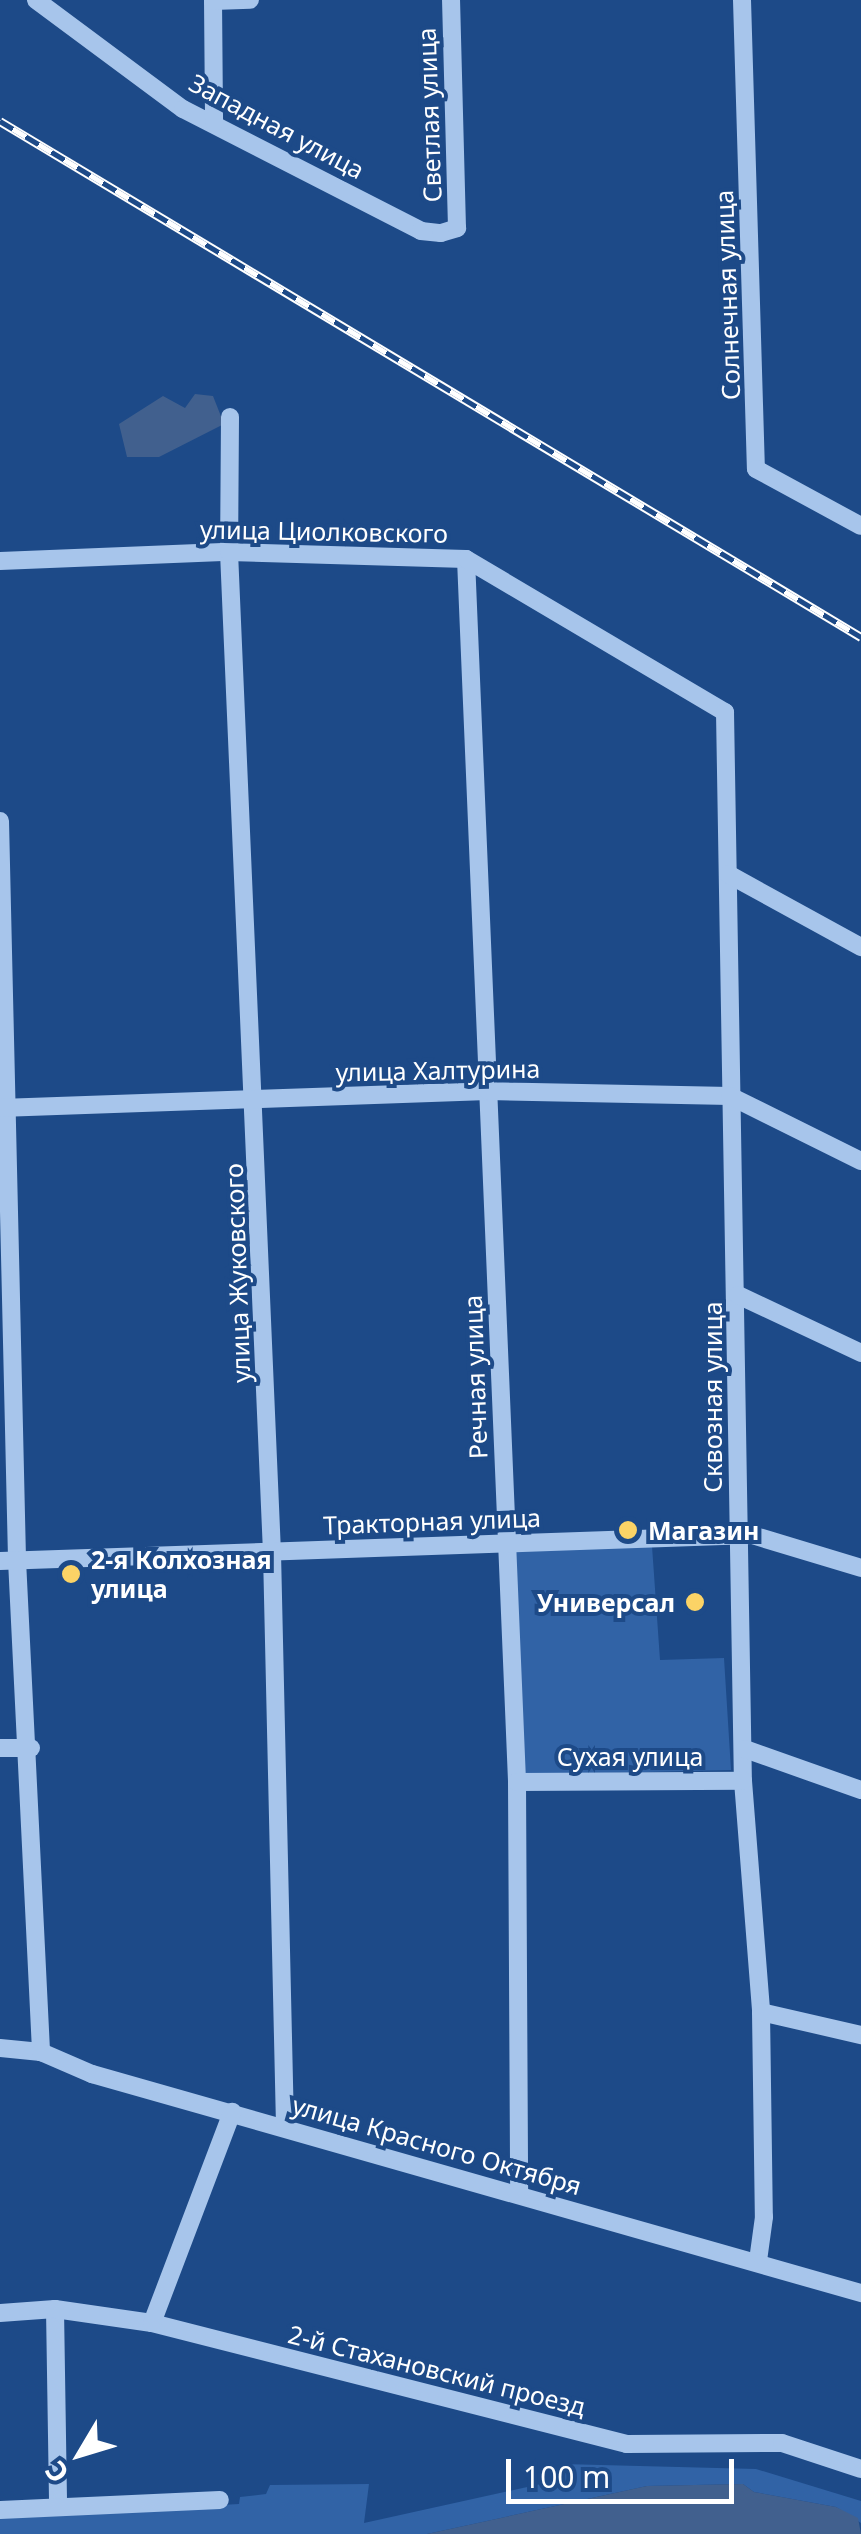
<!DOCTYPE html>
<meta charset="utf-8">
<style>
body{margin:0}
#map{position:relative;width:861px;height:2534px;overflow:hidden;background:#1d4a88;font-family:"Noto Sans",sans-serif}
div>[style]{position:absolute}
.green>*{inset:0;background:#3163a6}
.water>*{inset:0;background:#41608e}
.minor>*{height:18px;margin:-9px;padding:0 9px;transform-origin:9px;border-radius:9px;background:#a7c5eb}
.rail>*{height:9px;margin-top:-4.5px;transform-origin:0;background:repeating-linear-gradient(90deg,#1d4a88 0 15px,#fff 0 30px);box-sizing:border-box;border-block:2px solid #fff}
.dots>*{width:28px;height:28px;translate:-50% -50%;box-sizing:border-box;border:5px solid #1d4a88;border-radius:50%}
span{translate:-50% -50%;white-space:nowrap;text-align:center;line-height:1.15;-webkit-text-stroke:8px #1d4a88;paint-order:stroke}
.street-label{font-size:25px;color:#fff}
.poi-label{font-size:25px;color:#fff;font-weight:700}
.left{translate:0 -50%;text-align:left}
.right{translate:-100% -50%;text-align:right}
.north{position:absolute;left:30px;top:2404px;width:100px;height:100px;-webkit-text-stroke:8px #1d4a88;paint-order:stroke;rotate:232deg;font-size:28px;font-weight:700;line-height:40px;text-align:center;color:#fff}
.north::after{content:'';display:block;margin:auto;width:35px;height:45px;background:#fff;clip-path:polygon(50% 0,100% 100%,50% 72%,0 100%)}
.scale{position:absolute;left:506px;top:2459px;width:228px;height:45px;box-sizing:border-box;border:5px solid #fff;border-top:0;padding-left:12px;font-size:30px;line-height:35px;white-space:nowrap;color:#fff;-webkit-text-stroke:8px #1d4a88;paint-order:stroke}
</style>
<div id="map">
<div class="green">
<i style="clip-path:polygon(652px 1546px,660px 1660px,724px 1658px,731px 1770px,522px 1775px,512px 1551px)"></i>
<i style="clip-path:polygon(562px 2464px,756px 2469px,861px 2501px,861px 2523px,836px 2507px,754px 2492px,743px 2484px,647px 2486px,427px 2534px,0 2534px,0 2518px,239px 2504px,240px 2497px,266px 2494px,270px 2485px,369px 2484px,364px 2523px,550px 2482px)"></i>
</div>
<div class="water">
<i style="clip-path:polygon(195px 394px,213px 396px,224px 424px,159px 457px,127px 457px,119px 424px,163px 396px,185px 408px)"></i>
<i style="clip-path:polygon(743px 2484px,754px 2492px,836px 2507px,858px 2518px,861px 2534px,427px 2534px,647px 2486px)"></i>
</div>
<div class="minor">
<i style="left:36px;top:0;width:183px;rotate:36.6deg"></i>
<i style="left:183px;top:109px;width:267px;rotate:27.1deg"></i>
<i style="left:421px;top:231px;width:20px;rotate:6deg"></i>
<i style="left:441px;top:233px;width:17px;rotate:-17deg"></i>
<i style="left:457px;top:228px;width:228px;rotate:-91.5deg"></i>
<i style="left:213px;top:0;width:123px;rotate:89.5deg"></i>
<i style="left:742px;top:0;width:469px;rotate:88.3deg"></i>
<i style="left:756px;top:469px;width:119px;rotate:28.5deg"></i>
<i style="left:213px;top:1px;width:37px;rotate:-2deg"></i>
<i style="left:230px;top:417px;width:135px;rotate:90.4deg"></i>
<i style="left:229px;top:552px;width:1002px;rotate:87.54deg"></i>
<i style="left:272px;top:1553px;width:575px;rotate:88.7deg"></i>
<i style="left:466px;top:559px;width:1224px;rotate:87.61deg"></i>
<i style="left:517px;top:1782px;width:412px;rotate:89.7deg"></i>
<i style="left:0;top:561px;width:229px;rotate:-2.3deg"></i>
<i style="left:229px;top:552px;width:237px;rotate:1.7deg"></i>
<i style="left:466px;top:559px;width:301px;rotate:30.6deg"></i>
<i style="left:725px;top:712px;width:1069px;rotate:89.04deg"></i>
<i style="left:743px;top:1781px;width:232px;rotate:85.5deg"></i>
<i style="left:761px;top:2012px;width:205px;rotate:89.2deg"></i>
<i style="left:764px;top:2217px;width:44px;rotate:97.8deg"></i>
<i style="left:0;top:821px;width:739px;rotate:88.68deg"></i>
<i style="left:17px;top:1560px;width:493px;rotate:87.2deg"></i>
<i style="left:728px;top:874px;width:152px;rotate:28.8deg"></i>
<i style="left:0;top:1108px;width:488px;rotate:-2deg"></i>
<i style="left:488px;top:1091px;width:242px;rotate:1.2deg"></i>
<i style="left:730px;top:1096px;width:146px;rotate:26.4deg"></i>
<i style="left:738px;top:1295px;width:136px;rotate:25.2deg"></i>
<i style="left:0;top:1561px;width:752px;rotate:-1.98deg"></i>
<i style="left:752px;top:1535px;width:114px;rotate:16.8deg"></i>
<i style="left:0;top:1748px;width:31px"></i>
<i style="left:745px;top:1749px;width:123px;rotate:19.5deg"></i>
<i style="left:517px;top:1782px;width:226px;rotate:-0.3deg"></i>
<i style="left:761px;top:2012px;width:103px;rotate:13deg"></i>
<i style="left:0;top:2048px;width:41px;rotate:5.6deg"></i>
<i style="left:41px;top:2052px;width:56px;rotate:23.3deg"></i>
<i style="left:92px;top:2074px;width:800px;rotate:15.9deg"></i>
<i style="left:55px;top:2309px;width:197px;rotate:89.1deg"></i>
<i style="left:0;top:2313px;width:55px;rotate:-4.2deg"></i>
<i style="left:55px;top:2309px;width:98px;rotate:8.2deg"></i>
<i style="left:152px;top:2323px;width:490px;rotate:14.3deg"></i>
<i style="left:627px;top:2444px;width:155px;rotate:-0.4deg"></i>
<i style="left:782px;top:2443px;width:83px;rotate:18.2deg"></i>
<i style="left:152px;top:2323px;width:226px;rotate:-69.2deg"></i>
<i style="left:0;top:2510px;width:220px;rotate:-2.6deg"></i>
</div>
<div class="rail">
<i style="left:0;top:121px;width:1004px;rotate:30.93deg"></i>
</div>
<div class="dots">
<i style="left:628px;top:1530px;background:#fbd366"></i>
<i style="left:71px;top:1574px;background:#fbd366"></i>
<i style="left:695px;top:1602px;background:#fbd366"></i>
</div>
<div class="street-label">
<span style="left:429px;top:115px;rotate:-92deg">Светлая улица</span>
<span style="left:277px;top:126px;rotate:28deg">Западная улица</span>
<span style="left:727px;top:295px;rotate:-92deg">Солнечная улица</span>
<span style="left:324px;top:531px;rotate:1deg">улица Циолковского</span>
<span style="left:438px;top:1070px;rotate:-1deg">улица Халтурина</span>
<span style="left:237px;top:1273px;rotate:-92deg">улица Жуковского</span>
<span style="left:475px;top:1377px;rotate:-92deg">Речная улица</span>
<span style="left:712px;top:1397px;rotate:-90deg">Сквозная улица</span>
<span style="left:432px;top:1521px;rotate:-2deg">Тракторная улица</span>
<span style="left:630px;top:1756px">Сухая улица</span>
<span style="left:437px;top:2145px;rotate:16deg">улица Красного Октября</span>
<span style="left:437px;top:2370px;rotate:14deg">2-й Стахановский проезд</span>
</div>
<div class="poi-label">
<span class="left" style="left:648px;top:1530px">Магазин</span>
<span class="left" style="left:91px;top:1574px">2-я Колхозная<br>улица</span>
<span class="right" style="left:675px;top:1602px">Универсал</span>
</div>
<div class="north">С</div>
<div class="scale">100 m</div>
</div>
